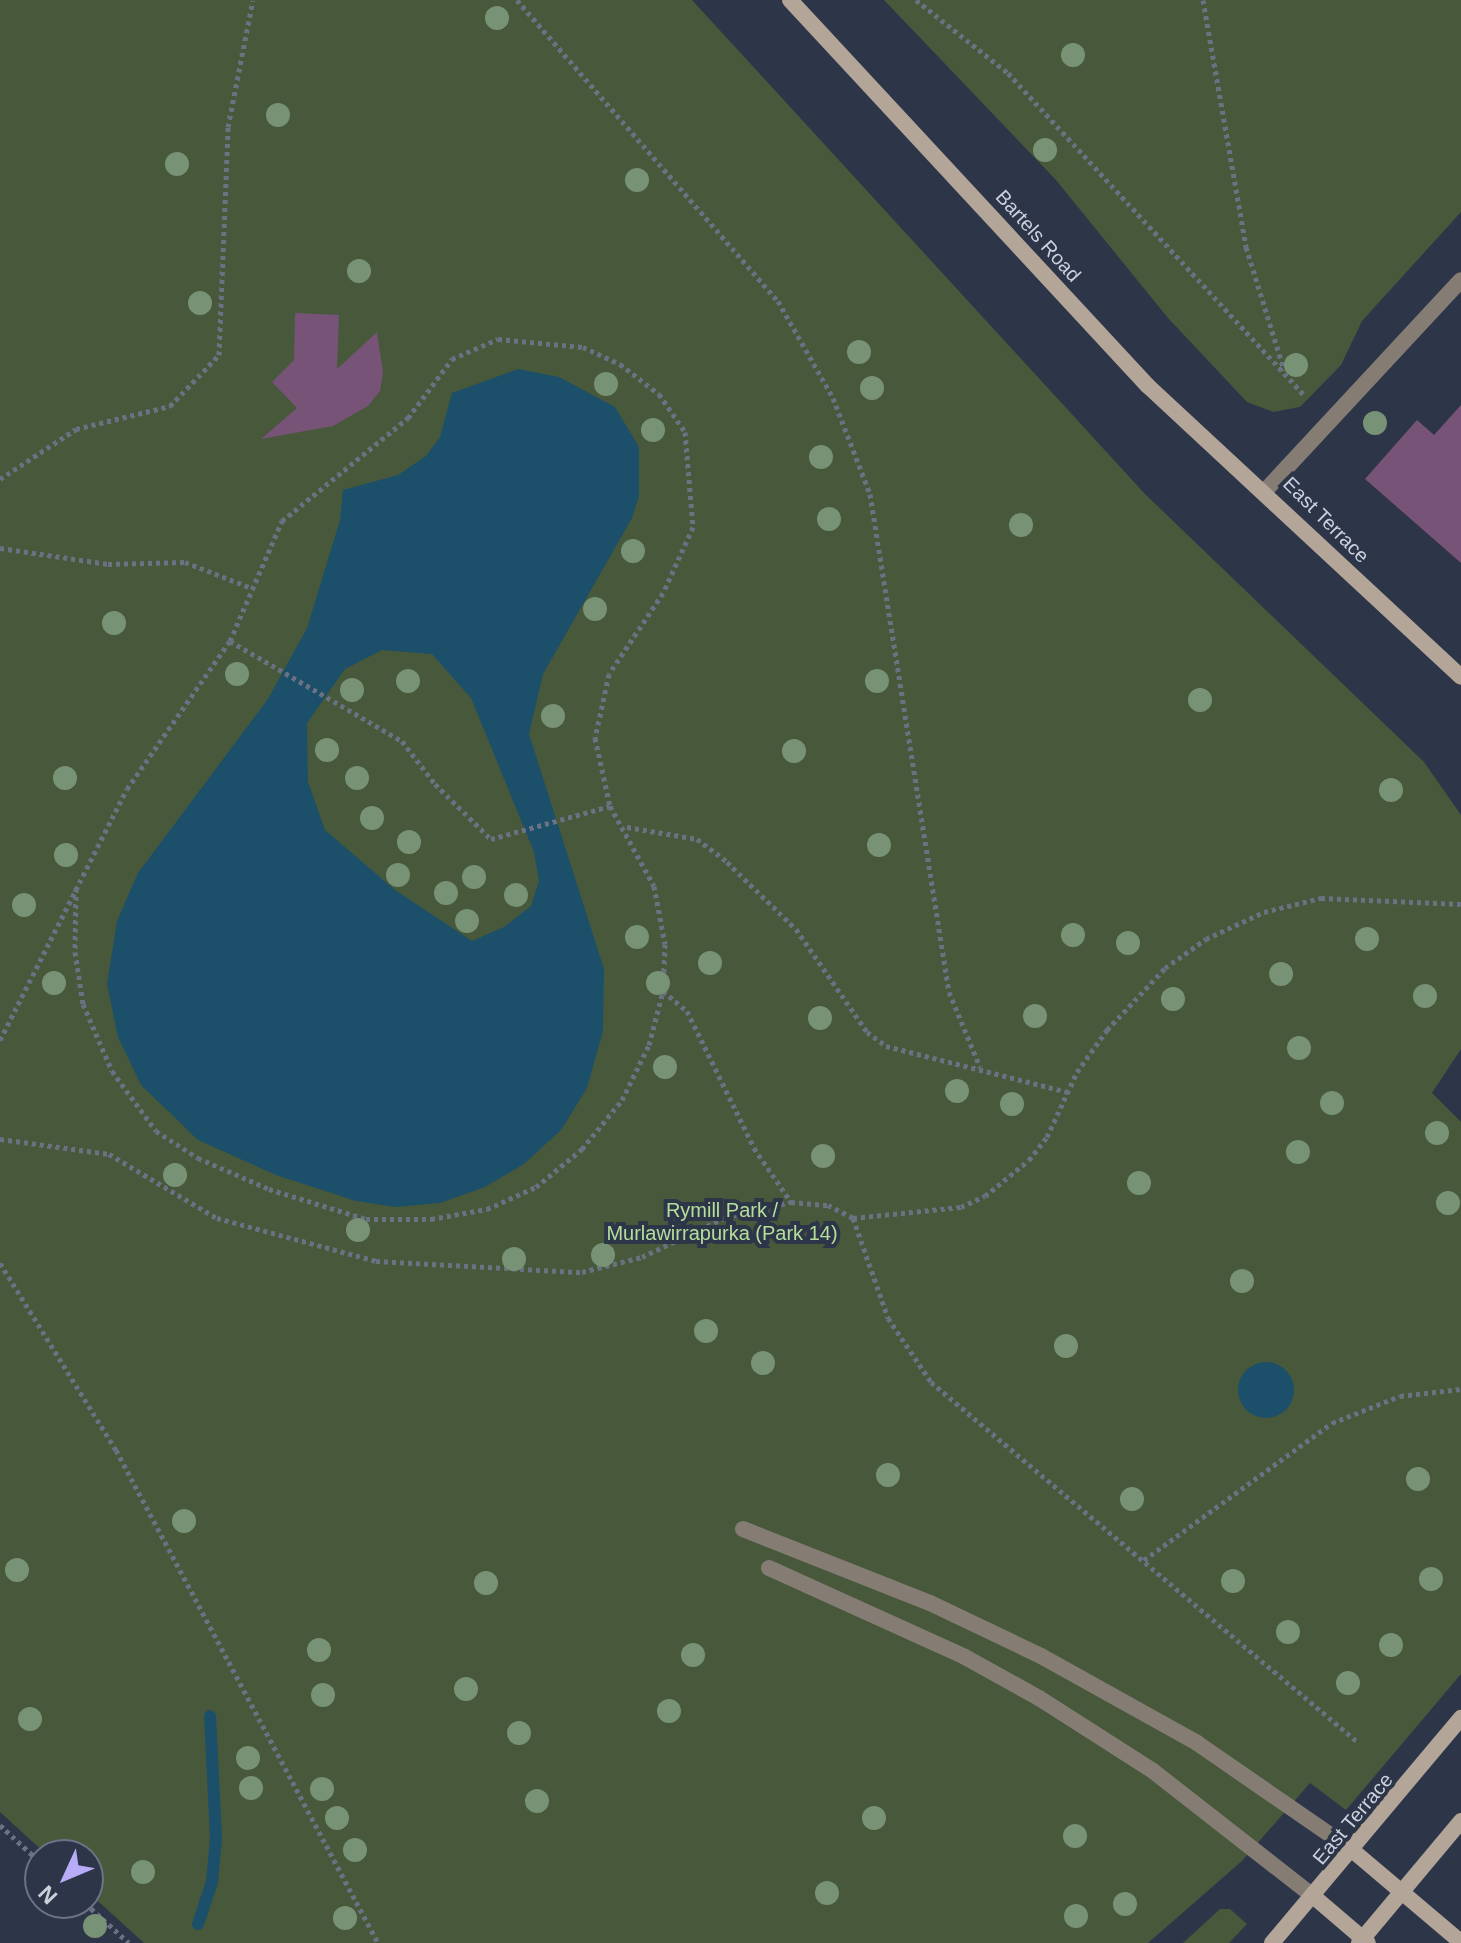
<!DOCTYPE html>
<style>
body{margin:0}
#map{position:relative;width:1461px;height:1943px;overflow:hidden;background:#2d3549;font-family:Helvetica,sans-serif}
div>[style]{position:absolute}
.green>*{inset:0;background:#47583b}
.water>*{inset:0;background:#1c4f6a}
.round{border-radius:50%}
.stream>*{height:12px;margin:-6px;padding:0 6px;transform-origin:6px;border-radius:6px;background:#1c4f6a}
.building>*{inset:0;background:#775377}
.path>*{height:5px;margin-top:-2.5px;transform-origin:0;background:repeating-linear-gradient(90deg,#6a7183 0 4px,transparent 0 8px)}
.lane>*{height:16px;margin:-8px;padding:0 8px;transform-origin:8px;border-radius:8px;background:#857d74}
.street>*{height:16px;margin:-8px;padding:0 8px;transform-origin:8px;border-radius:8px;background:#857d74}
.secondary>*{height:16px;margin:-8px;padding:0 8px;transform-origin:8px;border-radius:8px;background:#b3a597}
.trees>*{width:24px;height:24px;margin:-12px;border-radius:50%;background:#789276}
span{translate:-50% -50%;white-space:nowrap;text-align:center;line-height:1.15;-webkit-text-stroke:8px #2d3549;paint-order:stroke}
.street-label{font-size:20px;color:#ccd1de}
.park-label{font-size:20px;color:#b5de9a}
.north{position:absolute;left:24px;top:1839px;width:80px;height:80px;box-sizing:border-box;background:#2d3549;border:2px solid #6d7385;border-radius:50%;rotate:226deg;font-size:22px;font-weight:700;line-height:32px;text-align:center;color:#ccd1de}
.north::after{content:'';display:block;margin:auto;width:28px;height:36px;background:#b8abf7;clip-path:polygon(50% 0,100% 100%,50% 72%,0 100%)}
</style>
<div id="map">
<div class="green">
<i style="clip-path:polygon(0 0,692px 0,1145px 494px,1424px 762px,1461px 815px,1461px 1049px,1432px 1093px,1461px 1122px,1461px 1674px,1346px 1810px,1310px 1783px,1242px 1861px,1148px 1943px,144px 1943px,88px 1892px,88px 1855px,47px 1855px,0 1812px)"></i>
<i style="clip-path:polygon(884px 0,1461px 0,1461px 212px,1362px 321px,1341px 365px,1300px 407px,1273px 412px,1247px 402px,1168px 318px,1056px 180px)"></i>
<i style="clip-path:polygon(1220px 1909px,1230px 1909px,1247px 1924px,1229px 1943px,1183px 1943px)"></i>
</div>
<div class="water">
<i style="clip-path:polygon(evenodd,518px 369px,559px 377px,615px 407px,639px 447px,639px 496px,632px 518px,543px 674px,529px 734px,604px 969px,603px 1031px,587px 1088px,561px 1130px,524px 1164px,485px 1187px,440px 1203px,395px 1207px,356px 1201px,276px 1175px,198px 1140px,141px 1085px,118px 1037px,107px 984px,117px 921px,138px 873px,268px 699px,307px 628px,340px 520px,343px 490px,398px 475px,426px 456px,440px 437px,452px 393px,518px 369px,382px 650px,432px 654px,471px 698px,534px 852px,539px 881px,531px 906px,504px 927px,472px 941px,395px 890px,325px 830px,308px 782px,307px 723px,345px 669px,382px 650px)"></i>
<i class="round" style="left:1238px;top:1362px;width:56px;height:56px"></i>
</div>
<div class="stream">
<i style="left:198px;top:1924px;width:44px;rotate:-71.6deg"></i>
<i style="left:212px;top:1882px;width:44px;rotate:-84.8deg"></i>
<i style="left:216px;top:1838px;width:122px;rotate:-92.8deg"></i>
</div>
<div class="building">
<i style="clip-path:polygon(295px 313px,339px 315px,337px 369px,377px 332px,383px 373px,380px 391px,368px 406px,333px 426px,261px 439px,297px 408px,272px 382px,294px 360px)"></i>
<i style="clip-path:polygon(1461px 405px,1461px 563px,1365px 479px,1417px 420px,1434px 435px)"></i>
</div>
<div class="path">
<i style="left:517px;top:0;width:398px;rotate:49.1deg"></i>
<i style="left:778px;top:301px;width:112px;rotate:60.4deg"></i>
<i style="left:833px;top:398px;width:103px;rotate:68.9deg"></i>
<i style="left:870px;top:494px;width:504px;rotate:80.99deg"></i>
<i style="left:949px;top:992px;width:81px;rotate:67.5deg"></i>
<i style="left:916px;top:0;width:117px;rotate:38.4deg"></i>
<i style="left:1008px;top:73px;width:436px;rotate:47.4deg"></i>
<i style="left:1203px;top:0;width:251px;rotate:80.1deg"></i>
<i style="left:1246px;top:247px;width:129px;rotate:72.8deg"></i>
<i style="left:0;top:479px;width:91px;rotate:-33.3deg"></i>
<i style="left:76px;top:429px;width:97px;rotate:-13.7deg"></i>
<i style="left:170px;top:406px;width:71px;rotate:-46.1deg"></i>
<i style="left:219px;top:355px;width:228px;rotate:-87.7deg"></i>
<i style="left:228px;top:127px;width:129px;rotate:-78.9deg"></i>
<i style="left:0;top:548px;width:109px;rotate:8.4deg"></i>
<i style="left:108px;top:564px;width:77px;rotate:-1.5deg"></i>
<i style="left:185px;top:562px;width:69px;rotate:21.3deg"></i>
<i style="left:230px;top:641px;width:199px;rotate:30.2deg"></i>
<i style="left:402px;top:741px;width:54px;rotate:52.5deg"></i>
<i style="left:435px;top:784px;width:78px;rotate:44.5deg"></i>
<i style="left:491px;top:839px;width:123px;rotate:-15.5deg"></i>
<i style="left:627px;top:827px;width:71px;rotate:9.7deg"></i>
<i style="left:697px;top:839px;width:38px;rotate:37deg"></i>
<i style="left:727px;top:862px;width:96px;rotate:44.2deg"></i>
<i style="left:796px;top:929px;width:125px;rotate:55.4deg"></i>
<i style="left:867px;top:1032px;width:24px;rotate:36deg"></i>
<i style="left:886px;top:1046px;width:188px;rotate:14.2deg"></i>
<i style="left:76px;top:888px;width:64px;rotate:90.9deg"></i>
<i style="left:75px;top:952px;width:53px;rotate:81.3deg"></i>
<i style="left:83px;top:1004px;width:73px;rotate:66.6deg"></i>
<i style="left:112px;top:1071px;width:74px;rotate:53.7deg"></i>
<i style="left:156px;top:1131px;width:50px;rotate:32.7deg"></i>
<i style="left:198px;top:1158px;width:77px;rotate:23.6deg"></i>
<i style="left:269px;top:1189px;width:102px;rotate:17.2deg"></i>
<i style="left:366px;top:1219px;width:65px"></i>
<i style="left:431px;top:1219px;width:57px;rotate:-10.1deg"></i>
<i style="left:487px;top:1209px;width:54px;rotate:-24.2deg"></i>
<i style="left:536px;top:1187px;width:60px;rotate:-39.6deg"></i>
<i style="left:582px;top:1149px;width:63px;rotate:-50.8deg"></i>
<i style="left:622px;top:1100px;width:61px;rotate:-63.9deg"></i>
<i style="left:649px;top:1045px;width:56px;rotate:-75.5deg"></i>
<i style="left:0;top:1040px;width:281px;rotate:-63.2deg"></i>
<i style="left:127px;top:789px;width:180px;rotate:-55.2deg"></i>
<i style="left:230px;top:641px;width:131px;rotate:-66.6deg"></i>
<i style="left:282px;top:521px;width:163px;rotate:-39.3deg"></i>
<i style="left:408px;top:418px;width:74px;rotate:-53.3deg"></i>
<i style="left:452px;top:359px;width:50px;rotate:-23.5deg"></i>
<i style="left:498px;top:339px;width:85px;rotate:5.4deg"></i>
<i style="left:583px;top:347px;width:41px;rotate:24.7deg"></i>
<i style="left:620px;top:364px;width:49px;rotate:37.6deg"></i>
<i style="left:659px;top:394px;width:46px;rotate:55.6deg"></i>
<i style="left:685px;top:432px;width:95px;rotate:85.2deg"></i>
<i style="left:693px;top:527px;width:72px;rotate:114.4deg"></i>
<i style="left:663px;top:593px;width:97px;rotate:123.7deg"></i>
<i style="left:609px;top:674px;width:66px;rotate:102.3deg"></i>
<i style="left:595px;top:738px;width:70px;rotate:77.6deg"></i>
<i style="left:610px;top:806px;width:91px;rotate:61.2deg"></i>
<i style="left:654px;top:886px;width:59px;rotate:79.3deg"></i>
<i style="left:665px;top:944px;width:47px;rotate:92.4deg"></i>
<i style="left:663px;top:991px;width:31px;rotate:40deg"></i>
<i style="left:687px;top:1011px;width:153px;rotate:63.9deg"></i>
<i style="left:754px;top:1148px;width:65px;rotate:55.6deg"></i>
<i style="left:0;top:1139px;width:110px;rotate:7.8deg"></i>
<i style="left:109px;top:1154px;width:126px;rotate:30.7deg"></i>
<i style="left:217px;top:1218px;width:165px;rotate:15.1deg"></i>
<i style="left:376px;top:1261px;width:206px;rotate:3.1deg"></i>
<i style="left:582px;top:1272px;width:62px;rotate:-14deg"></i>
<i style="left:642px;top:1257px;width:93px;rotate:-25.5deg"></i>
<i style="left:726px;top:1217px;width:67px;rotate:-13deg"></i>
<i style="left:791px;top:1202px;width:37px;rotate:5deg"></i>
<i style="left:828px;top:1205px;width:28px;rotate:27deg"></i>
<i style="left:853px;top:1218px;width:109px;rotate:-5.8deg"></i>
<i style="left:961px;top:1207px;width:26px;rotate:-25deg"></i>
<i style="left:985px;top:1196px;width:57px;rotate:-39.3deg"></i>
<i style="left:1029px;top:1160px;width:29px;rotate:-52deg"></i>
<i style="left:1047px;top:1137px;width:72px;rotate:-65.2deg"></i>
<i style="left:1077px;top:1072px;width:52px;rotate:-54.5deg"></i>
<i style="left:1107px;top:1030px;width:85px;rotate:-46.9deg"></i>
<i style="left:1165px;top:968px;width:50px;rotate:-35.3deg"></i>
<i style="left:1206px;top:939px;width:64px;rotate:-25deg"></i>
<i style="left:1264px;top:912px;width:59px;rotate:-13.8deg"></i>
<i style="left:1321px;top:898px;width:140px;rotate:2.5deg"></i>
<i style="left:853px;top:1218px;width:106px;rotate:70.7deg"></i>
<i style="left:888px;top:1318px;width:77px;rotate:56.1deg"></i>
<i style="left:931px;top:1382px;width:560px;rotate:40.15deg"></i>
<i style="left:0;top:1263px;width:220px;rotate:58.2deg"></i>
<i style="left:116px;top:1450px;width:558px;rotate:62.01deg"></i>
<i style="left:1144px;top:1560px;width:233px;rotate:-36.1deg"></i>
<i style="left:1332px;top:1423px;width:73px;rotate:-21.7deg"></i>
<i style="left:1400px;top:1396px;width:61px;rotate:-6.5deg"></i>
<i style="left:0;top:1825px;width:54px;rotate:42.8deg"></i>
<i style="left:85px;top:1903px;width:59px;rotate:42.3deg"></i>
</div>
<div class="lane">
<i style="left:743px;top:1529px;width:201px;rotate:21.6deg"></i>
<i style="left:930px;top:1603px;width:123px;rotate:25.5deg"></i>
<i style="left:1041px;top:1656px;width:179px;rotate:29.1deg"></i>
<i style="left:1197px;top:1743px;width:188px;rotate:34.6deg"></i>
<i style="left:769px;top:1568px;width:215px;rotate:24.4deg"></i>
<i style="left:965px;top:1657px;width:85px;rotate:29deg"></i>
<i style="left:1039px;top:1698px;width:135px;rotate:32.6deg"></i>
<i style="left:1153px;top:1771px;width:203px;rotate:38deg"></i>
</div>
<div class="street">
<i style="left:1264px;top:492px;width:289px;rotate:-47.1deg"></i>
</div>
<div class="secondary">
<i style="left:790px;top:0;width:526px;rotate:47.16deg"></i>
<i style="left:1148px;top:386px;width:427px;rotate:42.9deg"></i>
<i style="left:1352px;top:1850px;width:143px;rotate:40.2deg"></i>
<i style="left:1313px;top:1896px;width:72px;rotate:40.5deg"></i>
<i style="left:1272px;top:1943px;width:294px;rotate:-50deg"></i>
<i style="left:1359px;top:1943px;width:159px;rotate:-50.1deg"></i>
</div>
<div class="trees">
<i style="left:497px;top:18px"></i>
<i style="left:1073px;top:55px"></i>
<i style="left:278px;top:115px"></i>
<i style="left:1045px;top:150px"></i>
<i style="left:177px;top:164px"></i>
<i style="left:637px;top:180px"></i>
<i style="left:359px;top:271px"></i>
<i style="left:200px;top:303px"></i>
<i style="left:859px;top:352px"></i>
<i style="left:1296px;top:365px"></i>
<i style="left:606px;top:384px"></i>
<i style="left:872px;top:388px"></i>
<i style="left:1375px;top:423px"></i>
<i style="left:653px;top:430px"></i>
<i style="left:821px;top:457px"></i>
<i style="left:829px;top:519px"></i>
<i style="left:1021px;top:525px"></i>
<i style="left:633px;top:551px"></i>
<i style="left:595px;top:609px"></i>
<i style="left:114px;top:623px"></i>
<i style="left:237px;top:674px"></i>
<i style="left:408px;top:681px"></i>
<i style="left:877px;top:681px"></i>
<i style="left:352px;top:690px"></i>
<i style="left:1200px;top:700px"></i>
<i style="left:553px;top:716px"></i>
<i style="left:327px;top:750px"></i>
<i style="left:794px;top:751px"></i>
<i style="left:65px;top:778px"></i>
<i style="left:357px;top:778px"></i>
<i style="left:1391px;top:790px"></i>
<i style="left:372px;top:818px"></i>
<i style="left:409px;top:842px"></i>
<i style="left:879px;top:845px"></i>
<i style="left:66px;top:855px"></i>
<i style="left:398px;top:875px"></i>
<i style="left:474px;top:877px"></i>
<i style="left:446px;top:893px"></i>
<i style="left:516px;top:895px"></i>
<i style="left:24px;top:905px"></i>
<i style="left:467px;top:921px"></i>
<i style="left:1073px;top:935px"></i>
<i style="left:637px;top:937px"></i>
<i style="left:1367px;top:939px"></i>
<i style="left:1128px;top:943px"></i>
<i style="left:710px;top:963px"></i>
<i style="left:1281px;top:974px"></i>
<i style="left:54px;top:983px"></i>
<i style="left:658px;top:983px"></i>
<i style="left:1425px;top:996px"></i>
<i style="left:1173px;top:999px"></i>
<i style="left:1035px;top:1016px"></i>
<i style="left:820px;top:1018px"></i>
<i style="left:1299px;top:1048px"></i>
<i style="left:665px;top:1067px"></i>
<i style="left:957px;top:1091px"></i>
<i style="left:1332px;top:1103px"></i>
<i style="left:1012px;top:1104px"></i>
<i style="left:1437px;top:1133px"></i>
<i style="left:1298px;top:1152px"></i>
<i style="left:823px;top:1156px"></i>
<i style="left:175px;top:1175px"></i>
<i style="left:1139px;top:1183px"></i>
<i style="left:1448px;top:1203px"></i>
<i style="left:358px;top:1230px"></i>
<i style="left:603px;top:1255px"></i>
<i style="left:514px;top:1259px"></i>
<i style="left:1242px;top:1281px"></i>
<i style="left:706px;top:1331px"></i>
<i style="left:1066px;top:1346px"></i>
<i style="left:763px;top:1363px"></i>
<i style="left:888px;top:1475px"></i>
<i style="left:1418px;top:1479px"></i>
<i style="left:1132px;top:1499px"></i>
<i style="left:184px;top:1521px"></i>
<i style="left:17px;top:1570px"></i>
<i style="left:1431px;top:1579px"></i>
<i style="left:1233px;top:1581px"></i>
<i style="left:486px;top:1583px"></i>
<i style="left:1288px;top:1632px"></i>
<i style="left:1391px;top:1645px"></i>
<i style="left:319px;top:1650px"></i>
<i style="left:693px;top:1655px"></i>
<i style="left:1348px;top:1683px"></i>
<i style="left:466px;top:1689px"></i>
<i style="left:323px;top:1695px"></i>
<i style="left:669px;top:1711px"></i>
<i style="left:30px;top:1719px"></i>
<i style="left:519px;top:1733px"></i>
<i style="left:248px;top:1758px"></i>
<i style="left:251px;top:1788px"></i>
<i style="left:322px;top:1789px"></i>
<i style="left:537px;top:1801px"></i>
<i style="left:337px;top:1818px"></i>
<i style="left:874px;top:1818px"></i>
<i style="left:1075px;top:1836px"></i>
<i style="left:355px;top:1850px"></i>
<i style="left:143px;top:1872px"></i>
<i style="left:827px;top:1893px"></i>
<i style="left:1125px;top:1904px"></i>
<i style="left:1076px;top:1916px"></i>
<i style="left:345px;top:1918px"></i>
<i style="left:95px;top:1926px"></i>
</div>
<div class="street-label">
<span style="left:1038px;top:236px;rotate:48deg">Bartels Road</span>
<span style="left:1326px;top:520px;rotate:45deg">East Terrace</span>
<span style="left:1353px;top:1819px;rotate:-50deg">East Terrace</span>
</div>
<div class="park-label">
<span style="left:722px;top:1222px">Rymill Park /<br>Murlawirrapurka (Park 14)</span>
</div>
<div class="north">N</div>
</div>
